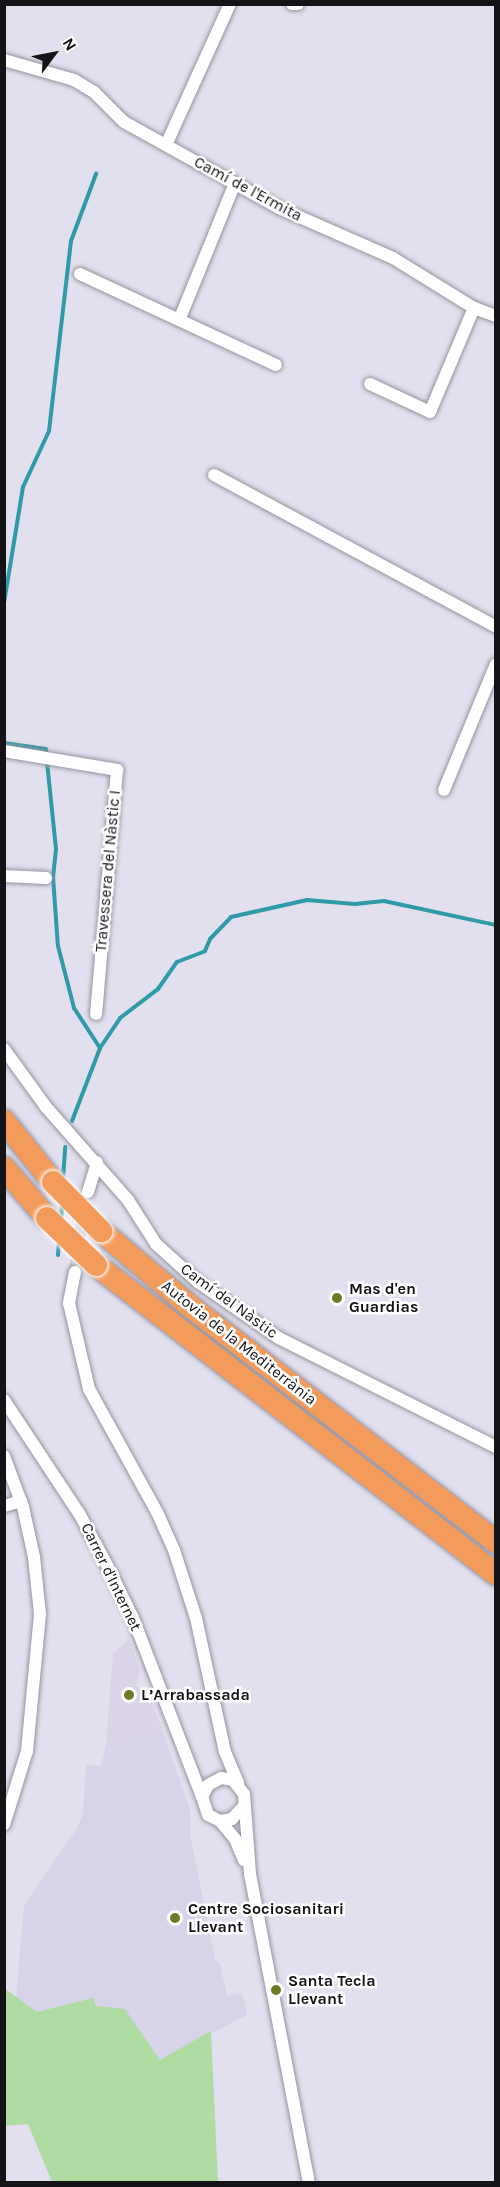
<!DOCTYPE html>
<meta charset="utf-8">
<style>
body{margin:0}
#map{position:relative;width:500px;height:2187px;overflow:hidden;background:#e2e0ee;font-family:Karla,sans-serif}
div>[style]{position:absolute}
.built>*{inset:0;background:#d7d3e8}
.education>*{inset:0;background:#dbd4e9}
.green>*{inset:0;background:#aedca2}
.stream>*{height:4px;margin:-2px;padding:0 2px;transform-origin:2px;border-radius:2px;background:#2f9baa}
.street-tunnel>*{height:12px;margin-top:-6px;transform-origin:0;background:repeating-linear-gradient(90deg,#c3c1ce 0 12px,transparent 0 18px)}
.roads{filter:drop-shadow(0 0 2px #9694a1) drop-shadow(0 0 2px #9694a1)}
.street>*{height:12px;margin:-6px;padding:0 6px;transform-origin:6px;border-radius:6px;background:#fff}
.highway>*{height:22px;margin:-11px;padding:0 11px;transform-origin:11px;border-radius:11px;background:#f39b5b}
.bridges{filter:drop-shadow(0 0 2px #fff) drop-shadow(0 0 2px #fff)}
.highway-bridge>*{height:22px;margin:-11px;padding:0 11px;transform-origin:11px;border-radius:11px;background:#f39b5b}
.dots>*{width:16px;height:16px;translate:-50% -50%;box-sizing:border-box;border:3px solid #fff;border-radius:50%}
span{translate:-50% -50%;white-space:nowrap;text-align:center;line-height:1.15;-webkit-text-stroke:5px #fff;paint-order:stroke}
.street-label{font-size:16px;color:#141317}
.poi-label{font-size:16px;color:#141317;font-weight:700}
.left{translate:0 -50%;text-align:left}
.frame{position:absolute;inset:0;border:6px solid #141317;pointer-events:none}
.north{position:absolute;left:24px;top:24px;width:60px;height:60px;-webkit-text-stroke:4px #fff;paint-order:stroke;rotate:58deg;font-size:16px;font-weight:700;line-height:24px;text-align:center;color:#141317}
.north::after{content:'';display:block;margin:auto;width:21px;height:27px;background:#141317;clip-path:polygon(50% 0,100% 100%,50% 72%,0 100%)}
</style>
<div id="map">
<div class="built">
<i style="clip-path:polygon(163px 1732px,190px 1810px,191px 1840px,215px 1960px,220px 1963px,227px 1996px,242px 1993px,247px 2015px,160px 2060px,124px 2009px,95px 2006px,93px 1998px,37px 2012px,16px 1997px,24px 1905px,77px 1828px,83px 1814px,86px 1765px,101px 1766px,106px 1744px)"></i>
</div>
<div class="education">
<i style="clip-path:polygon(129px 1639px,140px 1671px,136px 1687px,147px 1690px,163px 1732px,106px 1744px,113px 1653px)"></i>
</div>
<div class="green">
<i style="clip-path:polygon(4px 1988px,37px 2012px,93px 1998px,96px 2006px,125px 2009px,160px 2060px,211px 2031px,218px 2182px,52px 2182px,28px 2124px,5px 2126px)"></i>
</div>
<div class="stream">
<i style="left:4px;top:603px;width:118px;rotate:-80.7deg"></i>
<i style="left:23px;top:487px;width:62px;rotate:-65.1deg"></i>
<i style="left:49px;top:431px;width:191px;rotate:-83.4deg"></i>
<i style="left:71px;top:241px;width:72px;rotate:-69.5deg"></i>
<i style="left:4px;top:743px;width:42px;rotate:8.1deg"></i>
<i style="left:46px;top:749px;width:7px;rotate:82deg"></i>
<i style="left:47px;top:762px;width:87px;rotate:84.1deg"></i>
<i style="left:56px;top:849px;width:28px;rotate:96deg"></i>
<i style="left:53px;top:877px;width:69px;rotate:85.9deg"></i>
<i style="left:58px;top:946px;width:64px;rotate:75.5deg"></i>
<i style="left:74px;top:1008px;width:48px;rotate:57deg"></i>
<i style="left:72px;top:1121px;width:78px;rotate:-69deg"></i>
<i style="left:100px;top:1048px;width:36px;rotate:-56deg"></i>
<i style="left:120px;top:1018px;width:48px;rotate:-37.3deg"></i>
<i style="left:158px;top:989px;width:33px;rotate:-55deg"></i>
<i style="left:177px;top:962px;width:30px;rotate:-21deg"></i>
<i style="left:205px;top:951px;width:13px;rotate:-67deg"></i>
<i style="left:210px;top:939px;width:30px;rotate:-46deg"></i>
<i style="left:231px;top:917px;width:78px;rotate:-12.6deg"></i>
<i style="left:307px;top:900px;width:48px;rotate:4.8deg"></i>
<i style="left:355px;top:904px;width:29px;rotate:-6deg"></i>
<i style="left:384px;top:901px;width:115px;rotate:12.1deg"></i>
<i style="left:63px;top:1179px;width:32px;rotate:-86deg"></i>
<i style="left:61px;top:1221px;width:16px;rotate:-86deg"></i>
<i style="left:58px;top:1255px;width:15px;rotate:-86deg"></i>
</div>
<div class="street-tunnel">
<i style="left:75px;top:1272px;width:62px;rotate:-81.6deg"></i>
</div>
<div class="roads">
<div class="street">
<i style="left:292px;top:4px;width:6px"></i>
<i style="left:4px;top:60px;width:73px;rotate:15.9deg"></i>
<i style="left:74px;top:80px;width:23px;rotate:31deg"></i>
<i style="left:94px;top:92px;width:42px;rotate:45deg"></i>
<i style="left:124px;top:122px;width:177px;rotate:29deg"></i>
<i style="left:279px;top:208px;width:124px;rotate:23.7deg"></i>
<i style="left:393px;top:258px;width:95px;rotate:31.7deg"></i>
<i style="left:474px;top:308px;width:23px;rotate:20deg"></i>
<i style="left:166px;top:145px;width:155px;rotate:-65.6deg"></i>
<i style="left:80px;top:274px;width:216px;rotate:24.9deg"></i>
<i style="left:180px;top:318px;width:146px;rotate:-67.8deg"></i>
<i style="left:370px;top:384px;width:66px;rotate:25deg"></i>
<i style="left:430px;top:412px;width:113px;rotate:-67.1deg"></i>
<i style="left:214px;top:475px;width:320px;rotate:28.3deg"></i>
<i style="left:4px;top:751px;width:115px;rotate:9.5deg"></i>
<i style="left:117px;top:770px;width:245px;rotate:94.9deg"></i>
<i style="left:444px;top:790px;width:136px;rotate:-67.6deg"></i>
<i style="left:4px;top:876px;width:42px;rotate:2.7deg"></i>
<i style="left:4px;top:1049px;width:72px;rotate:54.1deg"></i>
<i style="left:46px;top:1107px;width:124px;rotate:48.6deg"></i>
<i style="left:128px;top:1200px;width:52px;rotate:57.5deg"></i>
<i style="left:156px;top:1244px;width:57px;rotate:42.1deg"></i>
<i style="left:198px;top:1282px;width:98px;rotate:34.7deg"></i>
<i style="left:279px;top:1338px;width:243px;rotate:26.7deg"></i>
<i style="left:88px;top:1192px;width:31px;rotate:-73deg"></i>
<i style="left:75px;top:1272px;width:32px;rotate:101deg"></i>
<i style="left:69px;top:1303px;width:88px;rotate:76.9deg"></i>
<i style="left:89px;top:1389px;width:141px;rotate:61.1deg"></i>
<i style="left:157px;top:1512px;width:42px;rotate:65.9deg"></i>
<i style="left:174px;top:1550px;width:71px;rotate:72.1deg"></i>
<i style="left:196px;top:1618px;width:137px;rotate:77.8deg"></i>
<i style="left:225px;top:1752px;width:34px;rotate:67deg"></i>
<i style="left:4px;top:1400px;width:138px;rotate:56.5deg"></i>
<i style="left:80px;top:1515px;width:59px;rotate:61.7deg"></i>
<i style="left:108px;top:1567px;width:57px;rotate:63.9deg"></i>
<i style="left:133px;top:1618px;width:192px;rotate:68.9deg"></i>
<i style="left:4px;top:1456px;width:54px;rotate:69.6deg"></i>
<i style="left:23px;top:1507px;width:51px;rotate:77.6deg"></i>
<i style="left:34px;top:1557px;width:57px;rotate:84deg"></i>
<i style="left:40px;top:1614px;width:138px;rotate:95.4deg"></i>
<i style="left:27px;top:1751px;width:77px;rotate:107.3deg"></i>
<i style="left:4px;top:1506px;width:18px;rotate:-16deg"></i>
<i style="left:244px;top:1806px;width:18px;rotate:133deg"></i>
<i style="left:232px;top:1819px;width:12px;rotate:171deg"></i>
<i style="left:220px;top:1821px;width:13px;rotate:-153deg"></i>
<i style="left:208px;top:1815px;width:19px;rotate:-108deg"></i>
<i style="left:202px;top:1797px;width:13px;rotate:-63deg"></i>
<i style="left:208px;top:1785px;width:15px;rotate:-28deg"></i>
<i style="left:221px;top:1778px;width:12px;rotate:9deg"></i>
<i style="left:233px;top:1780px;width:18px;rotate:52deg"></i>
<i style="left:244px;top:1794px;width:80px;rotate:85.7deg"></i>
<i style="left:250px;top:1874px;width:314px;rotate:79.2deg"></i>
<i style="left:220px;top:1821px;width:23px;rotate:50deg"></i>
<i style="left:235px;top:1839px;width:23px;rotate:67deg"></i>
</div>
<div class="highway">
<i style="left:4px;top:1121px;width:78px;rotate:51.2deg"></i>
<i style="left:4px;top:1168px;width:66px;rotate:49.3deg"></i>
<i style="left:101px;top:1231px;width:118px;rotate:40.2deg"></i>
<i style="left:191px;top:1307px;width:385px;rotate:37.6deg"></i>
<i style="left:96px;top:1265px;width:505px;rotate:37.69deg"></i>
</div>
</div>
<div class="bridges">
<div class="highway-bridge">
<i style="left:53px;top:1182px;width:69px;rotate:45.6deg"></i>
<i style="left:47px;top:1218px;width:68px;rotate:43.8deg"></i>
</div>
</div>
<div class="dots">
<i style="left:337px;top:1298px;background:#6e7a27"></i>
<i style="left:129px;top:1695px;background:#6e7a27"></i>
<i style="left:175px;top:1918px;background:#6e7a27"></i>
<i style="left:276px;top:1990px;background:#6e7a27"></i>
</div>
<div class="street-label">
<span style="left:248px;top:189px;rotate:28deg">Camí de l'Ermita</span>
<span style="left:108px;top:871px;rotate:-85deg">Travessera del Nàstic I</span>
<span style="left:229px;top:1301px;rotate:36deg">Camí del Nàstic</span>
<span style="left:239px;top:1343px;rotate:38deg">Autovia de la Mediterrània</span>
<span style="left:111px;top:1577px;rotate:64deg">Carrer d'Internet</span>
</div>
<div class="poi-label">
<span class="left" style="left:349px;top:1298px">Mas d'en<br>Guardias</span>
<span class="left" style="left:141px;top:1695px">L’Arrabassada</span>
<span class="left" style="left:188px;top:1918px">Centre Sociosanitari<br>Llevant</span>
<span class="left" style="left:288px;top:1990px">Santa Tecla<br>Llevant</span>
</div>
<div class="frame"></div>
<div class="north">N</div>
</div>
